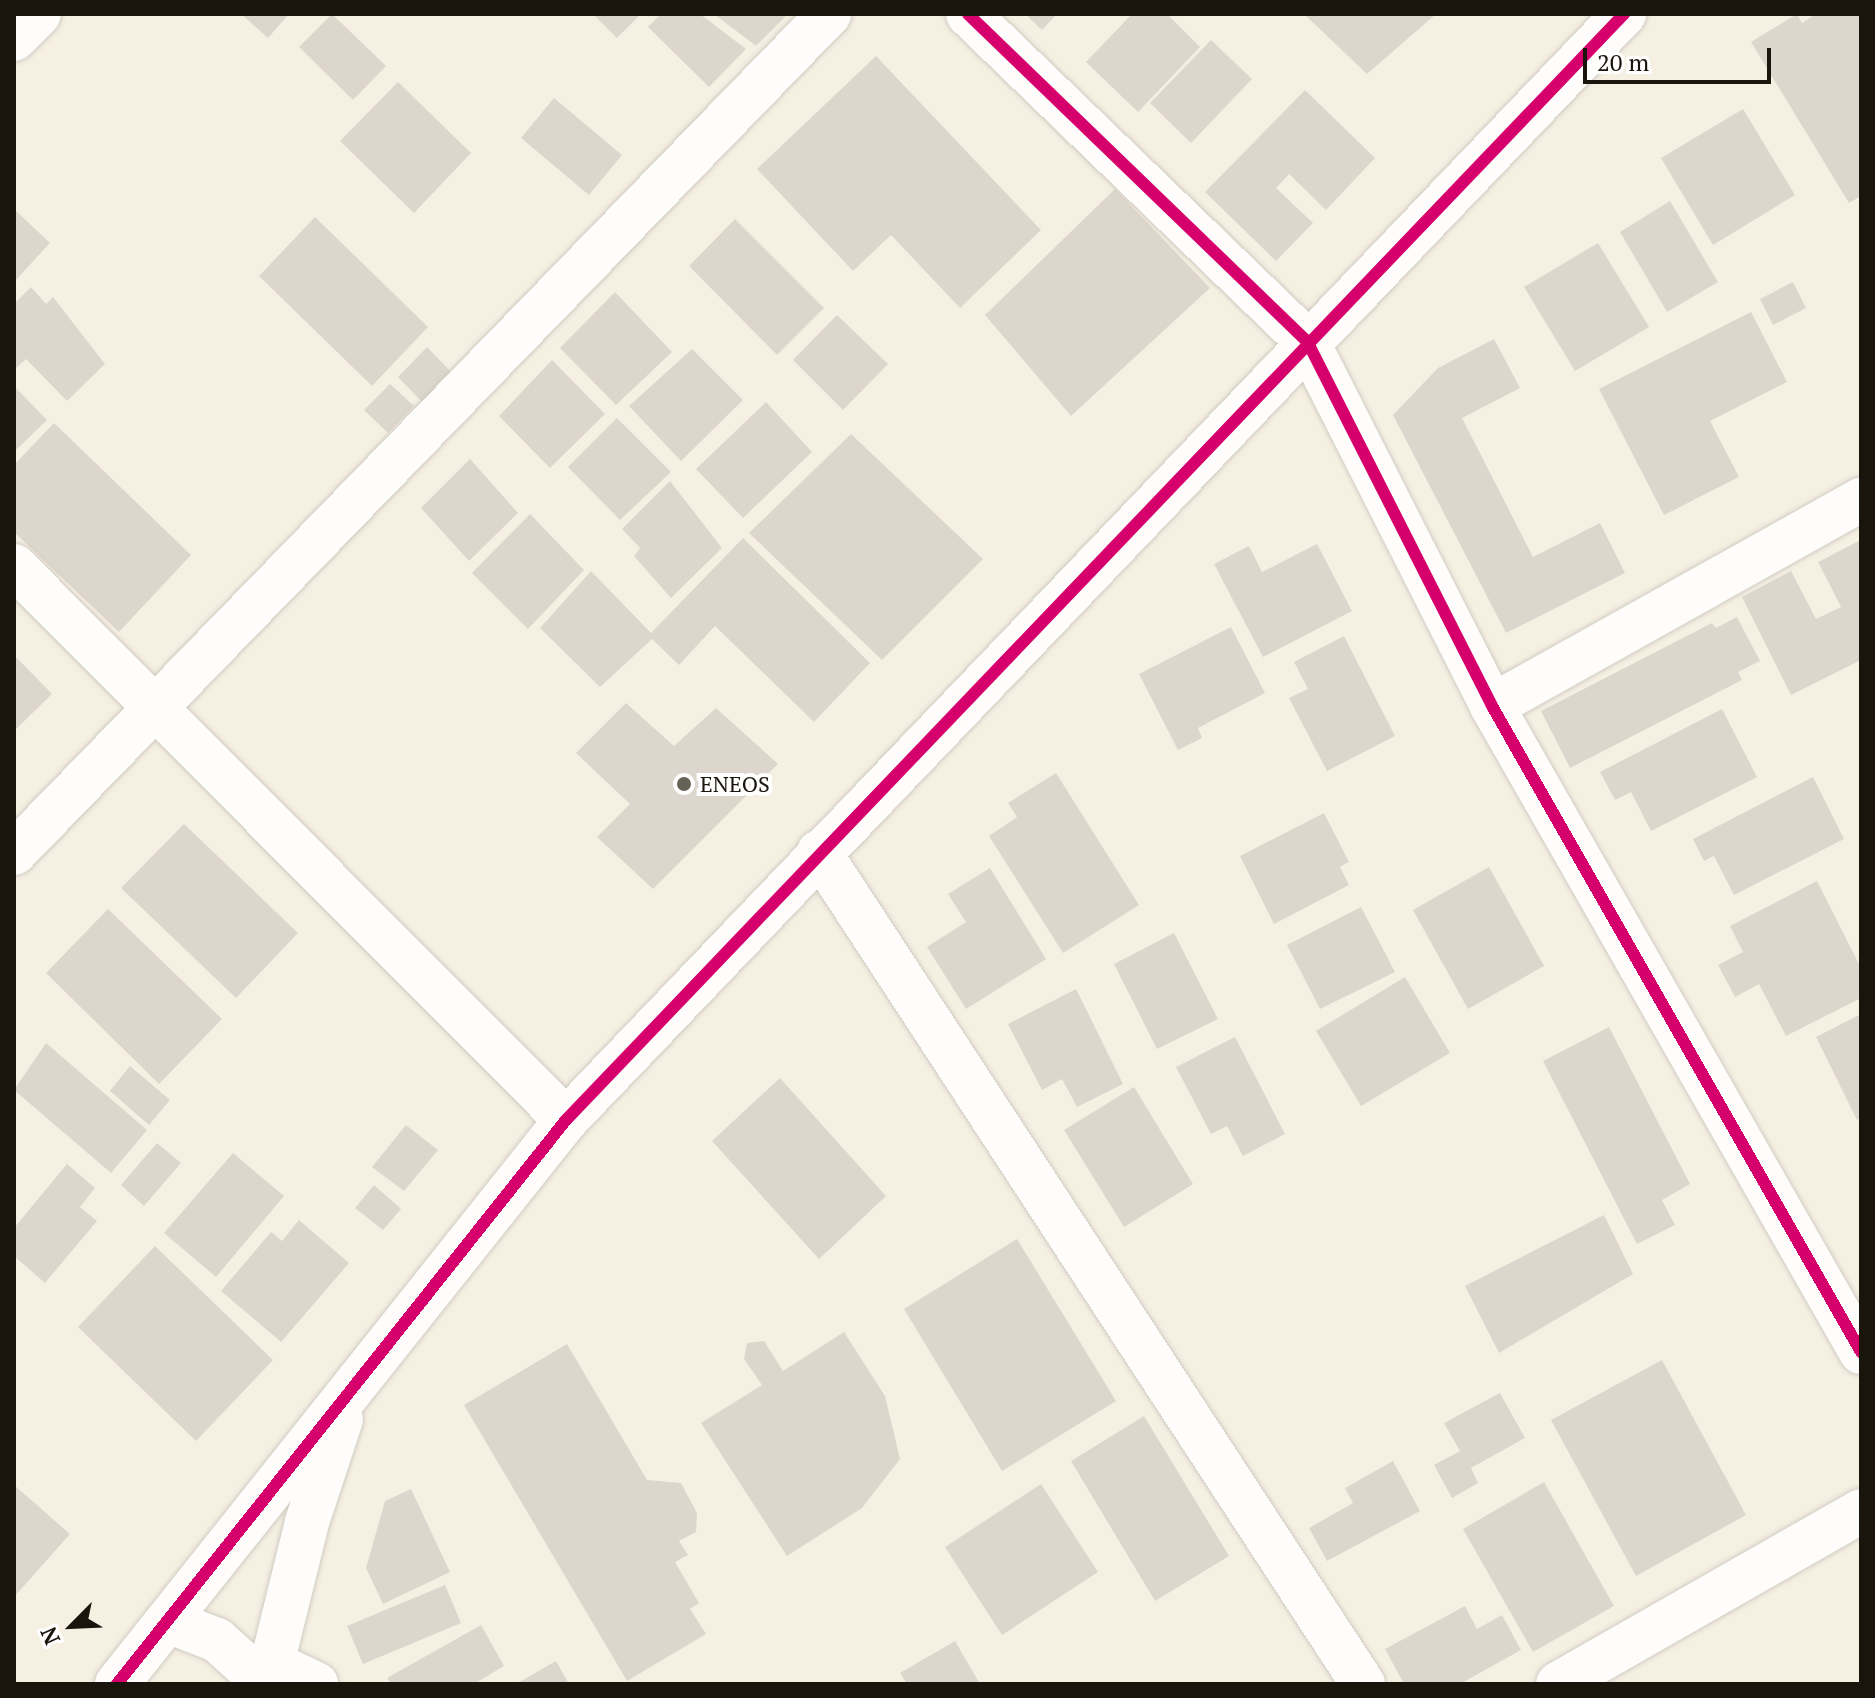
<!DOCTYPE html>
<style>
body{margin:0}
#map{position:relative;width:1875px;height:1698px;overflow:hidden;background:#f6f0e3;font-family:"PT Serif",serif}
div>[style]{position:absolute}
.building>*{inset:0;background:#ddd6cd}
.roads{filter:drop-shadow(0 0 2px #d0ccc2) drop-shadow(0 0 2px #d0ccc2)}
.minor>*{height:44px;margin:-22px;padding:0 22px;transform-origin:22px;border-radius:22px;background:#fefdfb}
.cycleway>*{height:12px;margin:-6px;padding:0 6px;transform-origin:6px;border-radius:6px;background:#d6006c}
.dots>*{width:22px;height:22px;translate:-50% -50%;box-sizing:border-box;border:4px solid #fff;border-radius:50%}
span{translate:-50% -50%;white-space:nowrap;text-align:center;line-height:1.15;-webkit-text-stroke:8px #fff;paint-order:stroke}
.poi-label{font-size:22px;color:#19150d}
.left{translate:0 -50%;text-align:left}
.frame{position:absolute;inset:0;border:16px solid #19150d;pointer-events:none}
.north{position:absolute;left:32px;top:1586px;width:80px;height:80px;-webkit-text-stroke:6px #fff;paint-order:stroke;rotate:246deg;font-size:22px;font-weight:700;line-height:32px;text-align:center;color:#19150d}
.north::after{content:'';display:block;margin:auto;width:28px;height:36px;background:#19150d;clip-path:polygon(50% 0,100% 100%,50% 72%,0 100%)}
.scale{position:absolute;left:1583px;top:48px;width:188px;height:36px;box-sizing:border-box;border:4px solid #19150d;border-top:0;padding-left:10px;font-size:24px;line-height:28px;white-space:nowrap;color:#19150d;-webkit-text-stroke:6px #fff;paint-order:stroke}
</style>
<div id="map">
<div class="building">
<i style="clip-path:polygon(241px 14px,289px 14px,268px 38px)"></i>
<i style="clip-path:polygon(332px 14px,386px 66px,353px 100px,299px 47px)"></i>
<i style="clip-path:polygon(593px 14px,641px 14px,617px 38px)"></i>
<i style="clip-path:polygon(661px 14px,700px 14px,746px 49px,709px 87px,648px 27px)"></i>
<i style="clip-path:polygon(714px 14px,788px 14px,756px 46px)"></i>
<i style="clip-path:polygon(1025px 14px,1057px 14px,1042px 30px)"></i>
<i style="clip-path:polygon(1132px 14px,1167px 14px,1200px 47px,1138px 112px,1086px 62px)"></i>
<i style="clip-path:polygon(1304px 14px,1436px 14px,1367px 74px)"></i>
<i style="clip-path:polygon(1797px 14px,1802px 23px,1816px 14px,1861px 14px,1861px 196px,1849px 203px,1751px 42px)"></i>
<i style="clip-path:polygon(1211px 40px,1252px 79px,1191px 143px,1150px 103px)"></i>
<i style="clip-path:polygon(876px 56px,1041px 230px,960px 308px,891px 235px,853px 271px,757px 169px)"></i>
<i style="clip-path:polygon(398px 82px,471px 153px,414px 213px,340px 141px)"></i>
<i style="clip-path:polygon(1305px 90px,1375px 158px,1326px 210px,1289px 174px,1276px 188px,1313px 223px,1276px 261px,1205px 192px)"></i>
<i style="clip-path:polygon(554px 98px,622px 155px,589px 195px,521px 138px)"></i>
<i style="clip-path:polygon(1743px 109px,1795px 195px,1713px 245px,1661px 158px)"></i>
<i style="clip-path:polygon(1115px 189px,1210px 288px,1071px 416px,985px 315px)"></i>
<i style="clip-path:polygon(1670px 201px,1718px 282px,1667px 312px,1620px 232px)"></i>
<i style="clip-path:polygon(14px 209px,50px 243px,14px 282px)"></i>
<i style="clip-path:polygon(315px 217px,428px 327px,372px 386px,259px 276px)"></i>
<i style="clip-path:polygon(735px 219px,824px 308px,777px 355px,689px 266px)"></i>
<i style="clip-path:polygon(1598px 243px,1649px 327px,1575px 371px,1524px 287px)"></i>
<i style="clip-path:polygon(1793px 282px,1806px 308px,1773px 325px,1760px 299px)"></i>
<i style="clip-path:polygon(31px 287px,46px 304px,53px 297px,105px 364px,67px 401px,26px 359px,14px 370px,14px 304px)"></i>
<i style="clip-path:polygon(615px 292px,672px 352px,616px 405px,560px 348px)"></i>
<i style="clip-path:polygon(1751px 312px,1787px 382px,1710px 421px,1739px 477px,1664px 515px,1599px 389px)"></i>
<i style="clip-path:polygon(837px 315px,888px 364px,843px 410px,793px 360px)"></i>
<i style="clip-path:polygon(1494px 339px,1520px 388px,1462px 418px,1533px 557px,1600px 523px,1625px 573px,1506px 633px,1393px 415px,1438px 368px)"></i>
<i style="clip-path:polygon(427px 347px,457px 378px,428px 408px,398px 377px)"></i>
<i style="clip-path:polygon(692px 349px,743px 400px,681px 461px,629px 406px)"></i>
<i style="clip-path:polygon(552px 360px,605px 414px,550px 468px,499px 416px)"></i>
<i style="clip-path:polygon(390px 384px,414px 406px,388px 433px,364px 410px)"></i>
<i style="clip-path:polygon(14px 386px,47px 420px,14px 452px)"></i>
<i style="clip-path:polygon(766px 402px,812px 452px,743px 518px,696px 469px)"></i>
<i style="clip-path:polygon(617px 418px,671px 472px,620px 520px,568px 467px)"></i>
<i style="clip-path:polygon(54px 423px,191px 555px,119px 632px,14px 532px,14px 465px)"></i>
<i style="clip-path:polygon(851px 434px,983px 559px,882px 660px,749px 533px)"></i>
<i style="clip-path:polygon(470px 459px,518px 513px,469px 561px,421px 508px)"></i>
<i style="clip-path:polygon(670px 481px,722px 548px,671px 598px,634px 556px,640px 548px,622px 529px)"></i>
<i style="clip-path:polygon(530px 514px,584px 570px,528px 629px,472px 573px)"></i>
<i style="clip-path:polygon(743px 538px,870px 663px,814px 722px,715px 626px,679px 665px,652px 639px,600px 687px,540px 628px,591px 571px,651px 633px)"></i>
<i style="clip-path:polygon(1861px 540px,1861px 660px,1791px 695px,1742px 597px,1791px 571px,1816px 619px,1841px 607px,1818px 562px)"></i>
<i style="clip-path:polygon(1317px 544px,1352px 611px,1263px 657px,1214px 564px,1249px 546px,1262px 572px)"></i>
<i style="clip-path:polygon(1737px 617px,1760px 661px,1738px 672px,1742px 680px,1570px 768px,1541px 711px,1712px 623px,1716px 628px)"></i>
<i style="clip-path:polygon(1231px 627px,1265px 693px,1198px 728px,1202px 738px,1178px 750px,1139px 674px)"></i>
<i style="clip-path:polygon(1344px 636px,1395px 736px,1327px 771px,1289px 698px,1308px 689px,1294px 662px)"></i>
<i style="clip-path:polygon(14px 655px,52px 694px,14px 731px)"></i>
<i style="clip-path:polygon(626px 703px,674px 746px,716px 708px,778px 764px,653px 889px,597px 837px,630px 804px,576px 753px)"></i>
<i style="clip-path:polygon(1722px 709px,1757px 777px,1651px 831px,1631px 792px,1615px 800px,1600px 772px)"></i>
<i style="clip-path:polygon(1056px 773px,1139px 905px,1063px 953px,989px 836px,1017px 817px,1008px 803px)"></i>
<i style="clip-path:polygon(1813px 777px,1844px 839px,1734px 895px,1714px 856px,1704px 861px,1693px 839px)"></i>
<i style="clip-path:polygon(1324px 813px,1349px 862px,1340px 867px,1349px 885px,1274px 924px,1240px 856px)"></i>
<i style="clip-path:polygon(184px 824px,298px 933px,236px 998px,121px 888px)"></i>
<i style="clip-path:polygon(1489px 867px,1544px 966px,1468px 1009px,1413px 910px)"></i>
<i style="clip-path:polygon(990px 868px,1046px 959px,966px 1009px,927px 947px,966px 922px,948px 894px)"></i>
<i style="clip-path:polygon(1817px 881px,1861px 968px,1861px 998px,1786px 1036px,1759px 984px,1735px 997px,1718px 965px,1743px 952px,1730px 926px)"></i>
<i style="clip-path:polygon(1361px 907px,1395px 972px,1320px 1009px,1287px 945px)"></i>
<i style="clip-path:polygon(108px 909px,222px 1019px,159px 1084px,46px 973px)"></i>
<i style="clip-path:polygon(1174px 933px,1218px 1019px,1157px 1049px,1114px 964px)"></i>
<i style="clip-path:polygon(1405px 977px,1450px 1053px,1361px 1106px,1316px 1031px)"></i>
<i style="clip-path:polygon(1076px 989px,1123px 1084px,1077px 1107px,1062px 1079px,1042px 1090px,1008px 1024px)"></i>
<i style="clip-path:polygon(1861px 1014px,1861px 1118px,1857px 1120px,1816px 1037px)"></i>
<i style="clip-path:polygon(1609px 1027px,1690px 1184px,1662px 1200px,1675px 1225px,1637px 1244px,1543px 1061px)"></i>
<i style="clip-path:polygon(1235px 1037px,1285px 1134px,1243px 1156px,1227px 1126px,1211px 1134px,1176px 1067px)"></i>
<i style="clip-path:polygon(46px 1043px,147px 1130px,111px 1173px,14px 1090px)"></i>
<i style="clip-path:polygon(130px 1066px,170px 1100px,149px 1125px,110px 1091px)"></i>
<i style="clip-path:polygon(780px 1078px,886px 1196px,819px 1259px,712px 1141px)"></i>
<i style="clip-path:polygon(1134px 1087px,1193px 1184px,1124px 1227px,1064px 1130px)"></i>
<i style="clip-path:polygon(406px 1125px,438px 1150px,404px 1191px,372px 1167px)"></i>
<i style="clip-path:polygon(157px 1143px,181px 1163px,144px 1206px,121px 1185px)"></i>
<i style="clip-path:polygon(233px 1153px,284px 1196px,216px 1277px,164px 1233px)"></i>
<i style="clip-path:polygon(67px 1164px,95px 1188px,80px 1207px,97px 1221px,45px 1283px,14px 1256px,14px 1228px)"></i>
<i style="clip-path:polygon(374px 1185px,401px 1209px,383px 1230px,355px 1208px)"></i>
<i style="clip-path:polygon(1604px 1215px,1633px 1274px,1499px 1353px,1465px 1286px)"></i>
<i style="clip-path:polygon(299px 1220px,349px 1263px,281px 1342px,221px 1291px,271px 1232px,282px 1241px)"></i>
<i style="clip-path:polygon(1017px 1239px,1116px 1401px,1002px 1471px,904px 1309px)"></i>
<i style="clip-path:polygon(155px 1246px,273px 1360px,196px 1441px,78px 1327px)"></i>
<i style="clip-path:polygon(844px 1332px,885px 1396px,900px 1459px,862px 1508px,787px 1556px,701px 1423px,762px 1385px,744px 1359px,747px 1343px,764px 1341px,783px 1371px)"></i>
<i style="clip-path:polygon(567px 1344px,647px 1480px,681px 1483px,697px 1513px,696px 1532px,679px 1541px,688px 1555px,675px 1562px,699px 1603px,690px 1609px,706px 1634px,627px 1681px,464px 1405px)"></i>
<i style="clip-path:polygon(1662px 1360px,1746px 1515px,1636px 1576px,1551px 1420px)"></i>
<i style="clip-path:polygon(1500px 1393px,1525px 1438px,1471px 1468px,1478px 1483px,1452px 1498px,1434px 1465px,1460px 1451px,1444px 1423px)"></i>
<i style="clip-path:polygon(1144px 1416px,1229px 1556px,1155px 1601px,1071px 1461px)"></i>
<i style="clip-path:polygon(1393px 1461px,1420px 1511px,1327px 1561px,1309px 1528px,1353px 1503px,1345px 1488px)"></i>
<i style="clip-path:polygon(1544px 1482px,1614px 1606px,1533px 1652px,1463px 1529px)"></i>
<i style="clip-path:polygon(1041px 1484px,1098px 1572px,1002px 1635px,945px 1547px)"></i>
<i style="clip-path:polygon(14px 1485px,70px 1534px,14px 1597px)"></i>
<i style="clip-path:polygon(411px 1489px,450px 1572px,383px 1604px,366px 1568px,385px 1501px)"></i>
<i style="clip-path:polygon(445px 1585px,461px 1623px,363px 1664px,347px 1626px)"></i>
<i style="clip-path:polygon(1465px 1606px,1477px 1629px,1502px 1615px,1521px 1650px,1460px 1684px,1404px 1684px,1385px 1649px)"></i>
<i style="clip-path:polygon(481px 1625px,504px 1666px,474px 1684px,391px 1684px,387px 1678px)"></i>
<i style="clip-path:polygon(955px 1641px,980px 1684px,907px 1684px,900px 1673px)"></i>
<i style="clip-path:polygon(556px 1661px,569px 1684px,516px 1684px)"></i>
</div>
<div class="roads">
<div class="minor">
<i style="left:968px;top:14px;width:471px;rotate:44deg"></i>
<i style="left:1307px;top:341px;width:409px;rotate:63.1deg"></i>
<i style="left:1492px;top:706px;width:744px;rotate:60.26deg"></i>
<i style="left:14px;top:39px;width:35px;rotate:-45deg"></i>
<i style="left:14px;top:566px;width:782px;rotate:45.1deg"></i>
<i style="left:1492px;top:706px;width:423px;rotate:-29.2deg"></i>
<i style="left:819px;top:852px;width:994px;rotate:56.82deg"></i>
<i style="left:14px;top:853px;width:1170px;rotate:-45.83deg"></i>
<i style="left:168px;top:1621px;width:53px;rotate:21.2deg"></i>
<i style="left:217px;top:1640px;width:66px;rotate:41.9deg"></i>
<i style="left:272px;top:1663px;width:49px;rotate:25.5deg"></i>
<i style="left:117px;top:1684px;width:721px;rotate:-51.48deg"></i>
<i style="left:566px;top:1120px;width:1531px;rotate:-46.27deg"></i>
<i style="left:267px;top:1684px;width:167px;rotate:-76.1deg"></i>
<i style="left:307px;top:1522px;width:108px;rotate:-71.7deg"></i>
<i style="left:1558px;top:1684px;width:349px;rotate:-29.7deg"></i>
</div>
</div>
<div class="cycleway">
<i style="left:968px;top:14px;width:471px;rotate:44deg"></i>
<i style="left:1307px;top:341px;width:409px;rotate:63.1deg"></i>
<i style="left:1492px;top:706px;width:744px;rotate:60.26deg"></i>
<i style="left:117px;top:1684px;width:721px;rotate:-51.48deg"></i>
<i style="left:566px;top:1120px;width:1531px;rotate:-46.27deg"></i>
</div>
<div class="dots">
<i style="left:684px;top:784px;background:#666258"></i>
</div>
<div class="poi-label">
<span class="left" style="left:700px;top:784px">ENEOS</span>
</div>
<div class="frame"></div>
<div class="north">N</div>
<div class="scale">20 m</div>
</div>
